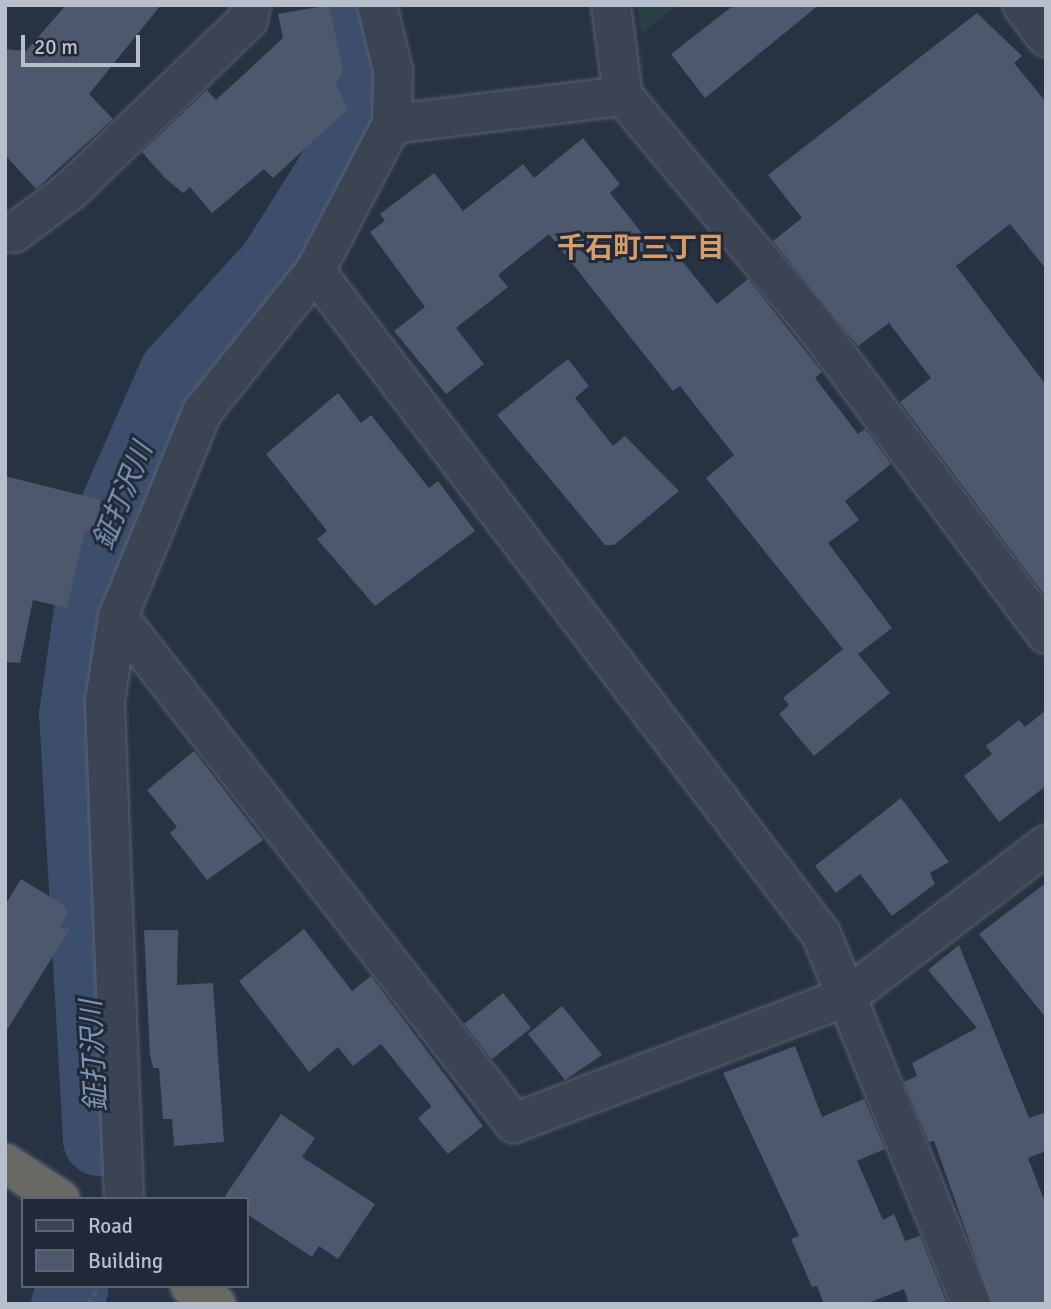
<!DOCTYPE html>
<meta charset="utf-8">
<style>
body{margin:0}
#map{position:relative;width:1051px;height:1309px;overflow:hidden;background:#273243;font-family:Signika,"Noto Sans JP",sans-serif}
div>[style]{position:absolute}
.green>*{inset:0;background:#294044}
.river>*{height:72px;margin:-36px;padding:0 36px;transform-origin:36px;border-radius:36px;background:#3c4e6b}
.building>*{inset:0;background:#4d586c}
.path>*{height:4.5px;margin-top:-2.25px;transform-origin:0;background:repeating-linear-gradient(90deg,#475c60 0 5px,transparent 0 10px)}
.roads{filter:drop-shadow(0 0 2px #596270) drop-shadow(0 0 2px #596270)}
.minor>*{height:38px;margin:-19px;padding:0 19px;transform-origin:19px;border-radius:19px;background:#3b4452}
.tertiary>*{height:38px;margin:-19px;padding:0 19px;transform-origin:19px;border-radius:19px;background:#3b4452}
.trunk>*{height:38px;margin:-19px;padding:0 19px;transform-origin:19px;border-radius:19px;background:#686865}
span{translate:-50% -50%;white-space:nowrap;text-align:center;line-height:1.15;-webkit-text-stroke:6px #202938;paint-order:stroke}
.neighbourhood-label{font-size:28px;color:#d79c68;font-weight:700}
.water-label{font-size:28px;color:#7f94b3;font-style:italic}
.frame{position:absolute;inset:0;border:7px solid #b8bfcc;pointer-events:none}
.legend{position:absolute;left:21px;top:1197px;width:228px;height:91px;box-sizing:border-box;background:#202938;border:2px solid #5d6573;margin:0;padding:9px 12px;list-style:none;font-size:21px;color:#b8bfcc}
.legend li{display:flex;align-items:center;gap:14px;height:35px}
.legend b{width:35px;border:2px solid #5d6573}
.scale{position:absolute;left:21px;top:35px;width:119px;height:32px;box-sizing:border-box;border:4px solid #b8bfcc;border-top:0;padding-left:9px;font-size:21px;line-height:24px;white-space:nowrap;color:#b8bfcc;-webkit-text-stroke:5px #202938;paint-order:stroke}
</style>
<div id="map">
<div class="green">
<i style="clip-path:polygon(637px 5px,679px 5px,641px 33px)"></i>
</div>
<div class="river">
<i style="left:99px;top:1140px;width:426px;rotate:-93.2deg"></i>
<i style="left:75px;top:715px;width:171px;rotate:-81.9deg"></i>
<i style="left:99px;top:546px;width:189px;rotate:-66.3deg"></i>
<i style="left:175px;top:373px;width:147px;rotate:-47.5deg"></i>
<i style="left:274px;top:265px;width:162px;rotate:-57.9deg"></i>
<i style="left:360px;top:128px;width:70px;rotate:-82.6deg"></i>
<i style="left:369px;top:59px;width:56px;rotate:-105.5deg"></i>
<i style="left:67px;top:1304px;width:15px;rotate:-70deg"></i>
</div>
<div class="building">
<i style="clip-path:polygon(66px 5px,161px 5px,89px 94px,113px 119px,36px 189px,5px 155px,5px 49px,26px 51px)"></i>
<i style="clip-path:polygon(329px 5px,343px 70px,336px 85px,348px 109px,273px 178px,264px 169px,212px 213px,190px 187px,183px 193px,164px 177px,142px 152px,207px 90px,216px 100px,283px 38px,278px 14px)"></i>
<i style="clip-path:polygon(734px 5px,819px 5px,705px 98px,671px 54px)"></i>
<i style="clip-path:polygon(977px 13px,1022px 56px,1014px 63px,1046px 102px,1046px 269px,1010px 224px,956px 266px,1046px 385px,1046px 597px,900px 402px,931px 378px,889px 323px,858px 346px,773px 241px,802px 218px,768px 175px)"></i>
<i style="clip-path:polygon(583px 138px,620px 184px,610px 193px,653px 247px,664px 239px,717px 304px,748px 279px,822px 372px,815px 378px,858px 434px,865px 429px,891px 464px,845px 501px,859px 520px,828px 543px,892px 628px,858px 654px,890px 693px,814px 756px,779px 714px,789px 705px,783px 698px,843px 649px,706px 478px,734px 455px,680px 386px,673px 391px,549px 234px,498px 275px,508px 287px,456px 328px,484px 364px,446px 394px,394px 331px,425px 307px,370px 232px,385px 221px,380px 214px,434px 173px,463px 211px,523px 164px,534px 178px)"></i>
<i style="clip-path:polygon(568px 359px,589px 386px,575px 398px,613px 446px,625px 436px,679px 491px,614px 545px,605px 545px,497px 415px)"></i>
<i style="clip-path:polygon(338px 393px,361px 423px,371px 415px,429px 488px,438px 481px,475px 531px,375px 606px,317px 539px,327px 531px,266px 454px)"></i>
<i style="clip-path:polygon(5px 476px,101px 500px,93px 533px,85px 531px,67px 608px,33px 600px,20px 663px,5px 662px)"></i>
<i style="clip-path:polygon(1046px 710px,1046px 786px,999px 822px,964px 776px,992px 754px,986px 746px,1019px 720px,1025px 727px)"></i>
<i style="clip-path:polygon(194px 751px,263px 840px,207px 880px,170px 833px,177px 827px,147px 790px)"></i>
<i style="clip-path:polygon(901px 798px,949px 862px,930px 873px,935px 884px,892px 916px,860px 874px,836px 893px,815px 866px)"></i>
<i style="clip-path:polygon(21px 879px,64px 905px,68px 914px,59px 928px,70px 929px,5px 1033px,5px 905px)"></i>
<i style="clip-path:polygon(1046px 883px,1046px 1018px,979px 934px)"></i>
<i style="clip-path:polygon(304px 929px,352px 991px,371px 976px,483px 1126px,448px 1154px,418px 1118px,443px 1097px,432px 1107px,381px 1044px,353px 1066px,338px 1047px,309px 1072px,239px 981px)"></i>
<i style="clip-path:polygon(144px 930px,178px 930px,177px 985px,213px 983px,224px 1142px,174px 1146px,172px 1119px,163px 1119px,159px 1068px,153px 1068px,150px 1055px)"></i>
<i style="clip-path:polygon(959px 945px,1029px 1118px,1046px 1112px,1046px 1151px,1028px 1158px,1046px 1205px,1046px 1304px,992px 1304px,934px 1141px,929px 1142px,904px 1082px,917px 1076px,912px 1063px,977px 1028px,928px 970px)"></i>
<i style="clip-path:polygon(503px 993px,531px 1028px,492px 1059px,464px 1024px)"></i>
<i style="clip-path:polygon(562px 1006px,602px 1055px,565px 1080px,528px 1034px)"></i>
<i style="clip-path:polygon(795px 1046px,822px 1117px,864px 1099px,885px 1149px,857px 1161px,883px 1220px,894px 1214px,905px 1241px,920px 1236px,947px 1304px,909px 1304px,904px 1289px,865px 1304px,824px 1304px,817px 1286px,812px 1287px,791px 1239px,799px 1236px,723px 1073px)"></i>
<i style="clip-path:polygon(281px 1114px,315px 1138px,302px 1157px,375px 1204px,338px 1259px,319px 1246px,312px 1257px,247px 1214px,247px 1199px,223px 1199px)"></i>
</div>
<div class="path">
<i style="left:89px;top:1304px;width:20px;rotate:-63deg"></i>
</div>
<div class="roads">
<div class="minor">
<i style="left:611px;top:5px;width:92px;rotate:82.5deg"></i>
<i style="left:623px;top:96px;width:300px;rotate:50.1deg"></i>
<i style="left:815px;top:326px;width:385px;rotate:53.1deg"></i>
<i style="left:392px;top:124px;width:233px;rotate:-6.9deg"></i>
<i style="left:14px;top:233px;width:70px;rotate:-36.9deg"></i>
<i style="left:70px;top:191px;width:247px;rotate:-43.9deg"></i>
<i style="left:248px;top:20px;width:15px;rotate:-79deg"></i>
<i style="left:315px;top:271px;width:834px;rotate:52.65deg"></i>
<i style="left:821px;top:934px;width:399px;rotate:67.9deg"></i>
<i style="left:118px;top:617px;width:643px;rotate:51.95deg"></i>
<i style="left:514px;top:1123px;width:357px;rotate:-20.8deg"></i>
<i style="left:848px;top:996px;width:249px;rotate:-37.3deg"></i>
<i style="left:124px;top:1199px;width:498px;rotate:-92.2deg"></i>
<i style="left:105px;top:701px;width:85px;rotate:-81.2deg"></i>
<i style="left:118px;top:617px;width:222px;rotate:-67.7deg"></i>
<i style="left:202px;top:412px;width:181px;rotate:-51.3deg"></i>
<i style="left:315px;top:271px;width:166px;rotate:-62.4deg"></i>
<i style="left:392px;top:124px;width:54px;rotate:-88.9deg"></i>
<i style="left:393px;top:70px;width:67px;rotate:-103.8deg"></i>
</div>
<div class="tertiary">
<i style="left:1022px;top:5px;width:40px;rotate:53deg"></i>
</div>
<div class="trunk">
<i style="left:5px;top:1163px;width:66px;rotate:33.2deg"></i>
<i style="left:190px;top:1286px;width:32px;rotate:35deg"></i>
</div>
</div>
<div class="neighbourhood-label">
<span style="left:641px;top:248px">千石町三丁目</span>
</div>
<div class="water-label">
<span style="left:123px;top:496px;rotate:-68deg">鉦打沢川</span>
<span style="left:94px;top:1056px;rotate:-93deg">鉦打沢川</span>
</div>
<div class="frame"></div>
<ul class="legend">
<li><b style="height:9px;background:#3b4452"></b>Road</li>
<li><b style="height:19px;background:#4d586c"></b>Building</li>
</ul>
<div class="scale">20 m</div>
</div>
